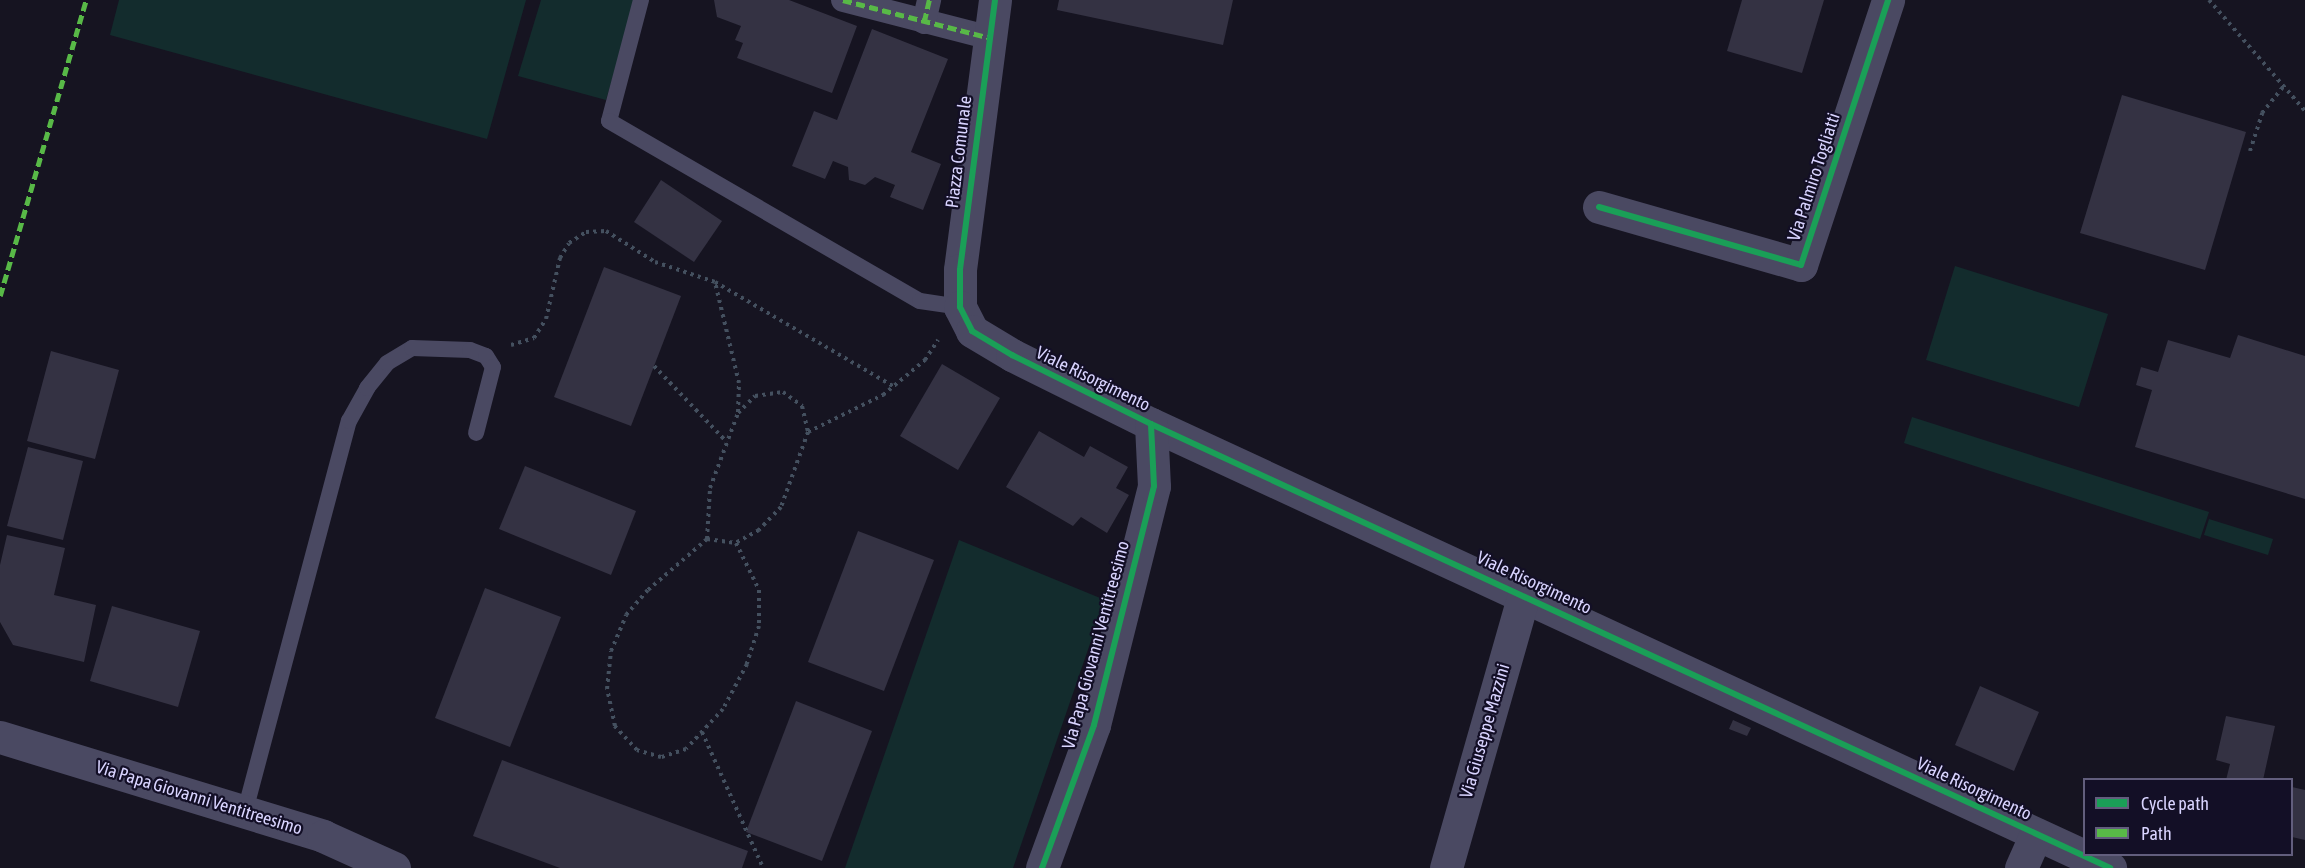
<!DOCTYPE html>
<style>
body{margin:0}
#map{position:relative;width:2305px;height:868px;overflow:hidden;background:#161421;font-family:"Asap Condensed",sans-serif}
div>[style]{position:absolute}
.green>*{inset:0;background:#132c2d}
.building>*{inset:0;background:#343243}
.path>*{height:4px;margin-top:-2px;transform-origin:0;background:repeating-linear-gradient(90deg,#44505f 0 3px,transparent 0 7.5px)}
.service>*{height:16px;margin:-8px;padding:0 8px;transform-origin:8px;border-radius:8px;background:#4a4962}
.pedestrian>*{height:24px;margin:-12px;padding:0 12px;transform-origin:12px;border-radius:12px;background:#4a4962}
.minor>*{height:33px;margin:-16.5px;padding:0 16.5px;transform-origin:16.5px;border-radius:16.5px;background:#4a4962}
.quiet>*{height:4.5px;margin-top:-2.25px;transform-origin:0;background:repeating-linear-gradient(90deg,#58b947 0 9px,transparent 0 13.5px)}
.cycleway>*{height:6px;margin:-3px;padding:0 3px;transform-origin:3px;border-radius:3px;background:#1a9f57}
span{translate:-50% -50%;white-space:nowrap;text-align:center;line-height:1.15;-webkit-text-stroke:4.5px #130f26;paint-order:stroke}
.street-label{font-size:18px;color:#d9d4ff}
.legend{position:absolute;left:2083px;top:778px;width:210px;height:78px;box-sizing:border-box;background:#130f26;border:2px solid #625e7d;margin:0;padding:8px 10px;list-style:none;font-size:18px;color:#d9d4ff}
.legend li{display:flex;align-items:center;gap:12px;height:30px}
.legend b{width:30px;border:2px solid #625e7d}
</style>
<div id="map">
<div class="green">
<i style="clip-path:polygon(119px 0,526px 0,487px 139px,110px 35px)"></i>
<i style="clip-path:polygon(541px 0,636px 0,606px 100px,518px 76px)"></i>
<i style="clip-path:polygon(1955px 266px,2108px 314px,2079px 407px,1926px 360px)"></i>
<i style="clip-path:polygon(1912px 417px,2209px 512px,2200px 539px,1904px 443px)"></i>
<i style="clip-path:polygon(2209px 519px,2273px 539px,2268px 555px,2204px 535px)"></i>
<i style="clip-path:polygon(959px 540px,1105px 600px,1013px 868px,845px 868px)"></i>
</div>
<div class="building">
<i style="clip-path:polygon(714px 0,789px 0,857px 26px,832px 93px,737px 58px,743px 43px,735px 40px,741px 26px,717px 17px)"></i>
<i style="clip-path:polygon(1059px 0,1233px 0,1223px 45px,1057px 10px)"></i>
<i style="clip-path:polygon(1742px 0,1824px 0,1802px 73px,1727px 51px)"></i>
<i style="clip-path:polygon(872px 29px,948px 59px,911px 152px,941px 164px,923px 210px,890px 197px,895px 185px,875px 177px,865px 185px,849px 180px,848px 167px,833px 161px,825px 179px,792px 166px,814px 111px,837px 120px)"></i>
<i style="clip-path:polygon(2122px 95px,2246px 132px,2205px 270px,2080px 233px)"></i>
<i style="clip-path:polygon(661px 180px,722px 221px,694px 262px,634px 222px)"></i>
<i style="clip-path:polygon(604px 267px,681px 296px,631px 426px,554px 397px)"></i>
<i style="clip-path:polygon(2238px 335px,2305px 356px,2305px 499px,2135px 447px,2152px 390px,2136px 385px,2141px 367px,2158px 372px,2168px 340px,2230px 358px)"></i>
<i style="clip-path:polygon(51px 351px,119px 370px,95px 459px,27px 441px)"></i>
<i style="clip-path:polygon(942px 364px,1000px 398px,958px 470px,900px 436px)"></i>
<i style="clip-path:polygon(1039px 431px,1084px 457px,1090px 446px,1128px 467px,1116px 488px,1129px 495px,1107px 533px,1081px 517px,1073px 526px,1006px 487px)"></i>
<i style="clip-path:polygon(28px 447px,83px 461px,63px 540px,7px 526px)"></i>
<i style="clip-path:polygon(525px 466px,636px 511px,611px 575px,499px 529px)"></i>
<i style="clip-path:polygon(858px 531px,934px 560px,884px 691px,808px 662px)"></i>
<i style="clip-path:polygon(7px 535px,65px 548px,54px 595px,96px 605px,84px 662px,13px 645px,0 622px,0 565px)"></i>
<i style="clip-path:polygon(485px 588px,561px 617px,510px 747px,435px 718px)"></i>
<i style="clip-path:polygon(112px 606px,200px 631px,178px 707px,90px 681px)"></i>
<i style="clip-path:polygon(1980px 686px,2039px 712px,2014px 771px,1955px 745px)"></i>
<i style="clip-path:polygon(796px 701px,872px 731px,822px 861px,746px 832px)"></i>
<i style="clip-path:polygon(2226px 716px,2275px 726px,2263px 780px,2226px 780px,2230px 764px,2216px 760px)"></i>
<i style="clip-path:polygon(1733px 720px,1751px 728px,1747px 736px,1729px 729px)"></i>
<i style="clip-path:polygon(502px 760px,748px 851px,742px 868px,560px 868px,473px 836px)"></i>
<i style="clip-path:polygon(2292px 787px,2305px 790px,2305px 840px,2292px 837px)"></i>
</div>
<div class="path">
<i style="left:2209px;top:0;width:147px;rotate:49.1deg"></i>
<i style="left:2250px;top:151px;width:40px;rotate:-72deg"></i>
<i style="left:2262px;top:113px;width:35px;rotate:-51deg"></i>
<i style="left:511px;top:345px;width:24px;rotate:-17deg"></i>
<i style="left:534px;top:338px;width:22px;rotate:-58deg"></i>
<i style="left:546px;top:319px;width:63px;rotate:-77.1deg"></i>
<i style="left:560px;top:258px;width:17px;rotate:-59deg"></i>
<i style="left:569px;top:243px;width:20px;rotate:-33deg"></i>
<i style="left:586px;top:232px;width:20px;rotate:-3deg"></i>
<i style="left:606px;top:231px;width:58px;rotate:32.3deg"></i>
<i style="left:655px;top:262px;width:63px;rotate:18.4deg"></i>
<i style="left:654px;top:366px;width:105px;rotate:46.2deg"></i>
<i style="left:738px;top:412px;width:29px;rotate:-88deg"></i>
<i style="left:739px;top:383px;width:104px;rotate:-103.4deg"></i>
<i style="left:715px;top:282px;width:206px;rotate:30.3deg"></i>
<i style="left:808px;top:432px;width:80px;rotate:109.8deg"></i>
<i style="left:781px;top:507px;width:32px;rotate:134deg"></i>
<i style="left:759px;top:530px;width:26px;rotate:151deg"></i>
<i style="left:736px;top:543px;width:52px;rotate:63.9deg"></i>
<i style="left:759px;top:590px;width:36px;rotate:90deg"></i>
<i style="left:759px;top:626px;width:40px;rotate:108deg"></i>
<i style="left:747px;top:664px;width:51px;rotate:118.1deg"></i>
<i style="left:723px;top:709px;width:54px;rotate:132.8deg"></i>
<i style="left:686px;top:749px;width:26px;rotate:162deg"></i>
<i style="left:661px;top:757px;width:25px;rotate:-164deg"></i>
<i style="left:637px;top:750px;width:33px;rotate:-133deg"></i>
<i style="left:615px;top:726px;width:38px;rotate:-102deg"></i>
<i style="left:607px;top:689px;width:38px;rotate:-84deg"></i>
<i style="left:611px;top:651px;width:39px;rotate:-67deg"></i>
<i style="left:626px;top:615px;width:33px;rotate:-49deg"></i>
<i style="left:648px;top:590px;width:78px;rotate:-40.8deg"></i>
<i style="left:707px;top:539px;width:51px;rotate:-86.6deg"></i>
<i style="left:710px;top:488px;width:80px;rotate:-69.5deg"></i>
<i style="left:738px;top:413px;width:24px;rotate:-45deg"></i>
<i style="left:755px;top:396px;width:28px;rotate:-8deg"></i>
<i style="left:783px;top:392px;width:24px;rotate:36deg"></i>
<i style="left:802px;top:406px;width:27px;rotate:77deg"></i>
<i style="left:808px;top:432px;width:84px;rotate:-26.3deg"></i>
<i style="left:883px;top:395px;width:55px;rotate:-39.8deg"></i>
<i style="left:925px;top:360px;width:24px;rotate:-57deg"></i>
<i style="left:707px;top:539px;width:29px;rotate:8deg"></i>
<i style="left:702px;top:732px;width:149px;rotate:65.8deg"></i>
</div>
<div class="service">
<i style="left:641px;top:0;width:125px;rotate:104.8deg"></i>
<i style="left:609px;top:121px;width:359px;rotate:30.1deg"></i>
<i style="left:920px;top:301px;width:40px;rotate:8.5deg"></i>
<i style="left:245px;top:811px;width:404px;rotate:-75.1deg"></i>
<i style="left:349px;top:421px;width:38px;rotate:-61deg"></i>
<i style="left:367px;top:388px;width:32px;rotate:-51deg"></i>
<i style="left:387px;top:363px;width:29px;rotate:-31deg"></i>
<i style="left:412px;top:348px;width:58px;rotate:2deg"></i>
<i style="left:470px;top:350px;width:17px;rotate:21deg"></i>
<i style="left:486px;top:356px;width:13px;rotate:58deg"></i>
<i style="left:493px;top:367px;width:68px;rotate:104.4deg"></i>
</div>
<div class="pedestrian">
<i style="left:843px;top:0;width:149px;rotate:14.4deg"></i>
<i style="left:924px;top:22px;width:23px;rotate:-77deg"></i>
</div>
<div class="minor">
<i style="left:995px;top:0;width:272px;rotate:97.4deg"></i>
<i style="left:960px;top:270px;width:37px;rotate:90deg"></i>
<i style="left:960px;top:307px;width:27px;rotate:63deg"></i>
<i style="left:972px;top:331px;width:47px;rotate:31deg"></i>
<i style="left:1012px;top:355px;width:155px;rotate:26.4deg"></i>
<i style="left:1151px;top:424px;width:1057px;rotate:24.84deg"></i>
<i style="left:1599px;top:207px;width:210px;rotate:16deg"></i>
<i style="left:1801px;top:265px;width:279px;rotate:-71.8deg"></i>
<i style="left:0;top:737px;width:338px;rotate:17deg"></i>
<i style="left:323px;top:836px;width:78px;rotate:24.3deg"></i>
<i style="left:1042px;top:868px;width:152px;rotate:-70deg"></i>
<i style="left:1094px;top:725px;width:246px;rotate:-75.9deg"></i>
<i style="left:1154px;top:486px;width:62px;rotate:-92.8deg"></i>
<i style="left:1446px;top:868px;width:284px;rotate:-74.1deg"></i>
<i style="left:2021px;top:868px;width:37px;rotate:-66deg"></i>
</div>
<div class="quiet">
<i style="left:843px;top:0;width:149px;rotate:14.4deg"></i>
<i style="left:924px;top:22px;width:23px;rotate:-77deg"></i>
<i style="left:0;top:296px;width:308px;rotate:-73.8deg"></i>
</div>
<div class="cycleway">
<i style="left:995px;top:0;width:272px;rotate:97.4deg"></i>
<i style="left:960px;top:270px;width:37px;rotate:90deg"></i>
<i style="left:960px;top:307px;width:27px;rotate:63deg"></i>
<i style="left:972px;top:331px;width:47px;rotate:31deg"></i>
<i style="left:1012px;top:355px;width:155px;rotate:26.4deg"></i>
<i style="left:1151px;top:424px;width:1057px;rotate:24.84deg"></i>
<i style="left:1599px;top:207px;width:210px;rotate:16deg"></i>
<i style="left:1801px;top:265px;width:279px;rotate:-71.8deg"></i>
<i style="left:1042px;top:868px;width:152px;rotate:-70deg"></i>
<i style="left:1094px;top:725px;width:246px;rotate:-75.9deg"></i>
<i style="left:1154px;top:486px;width:62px;rotate:-92.8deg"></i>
</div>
<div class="street-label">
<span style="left:959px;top:152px;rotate:-83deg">Piazza Comunale</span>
<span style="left:1814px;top:177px;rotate:-72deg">Via Palmiro Togliatti</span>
<span style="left:1093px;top:379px;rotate:26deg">Viale Risorgimento</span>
<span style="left:1534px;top:583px;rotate:25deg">Viale Risorgimento</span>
<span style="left:1096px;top:645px;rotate:-75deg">Via Papa Giovanni Ventitreesimo</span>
<span style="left:1485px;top:731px;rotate:-74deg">Via Giuseppe Mazzini</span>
<span style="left:1974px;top:789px;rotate:25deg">Viale Risorgimento</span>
<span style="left:199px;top:798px;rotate:17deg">Via Papa Giovanni Ventitreesimo</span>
</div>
<ul class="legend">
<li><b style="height:8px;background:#1a9f57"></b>Cycle path</li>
<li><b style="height:8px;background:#58b947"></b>Path</li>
</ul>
</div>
